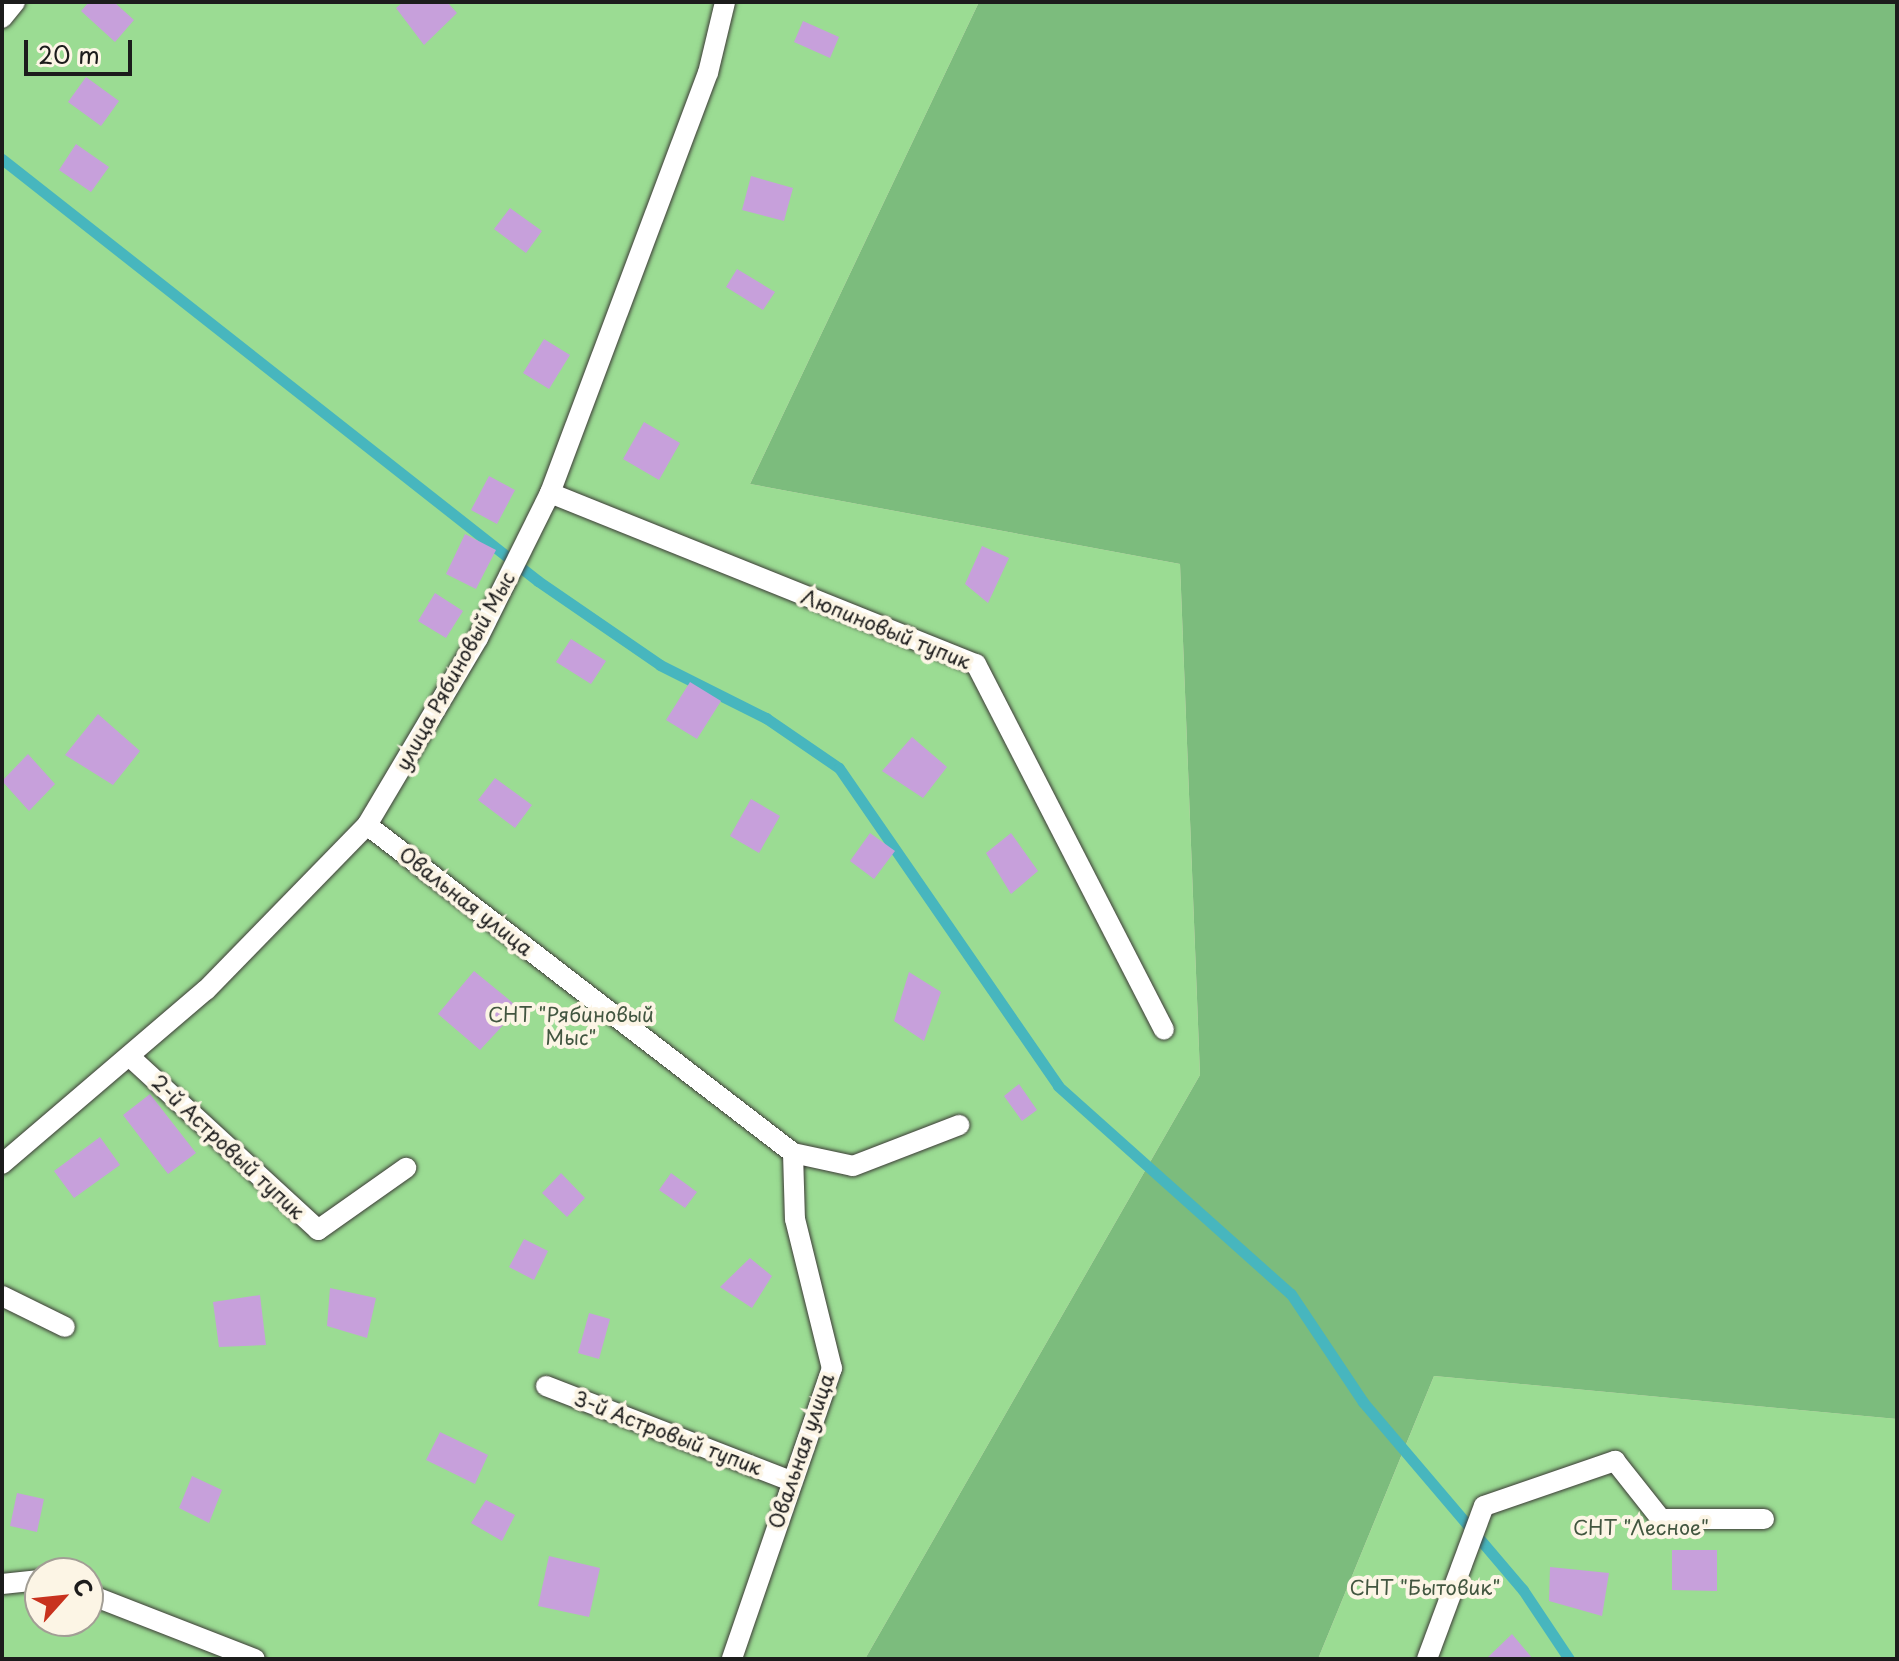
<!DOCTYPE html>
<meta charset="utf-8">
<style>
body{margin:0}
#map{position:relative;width:1899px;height:1661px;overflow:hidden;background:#f6e8cf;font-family:"Playpen Sans",sans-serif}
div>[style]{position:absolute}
.green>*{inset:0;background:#9bdc93}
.forest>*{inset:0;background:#7cbc7d}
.stream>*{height:11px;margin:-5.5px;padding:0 5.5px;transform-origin:5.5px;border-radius:5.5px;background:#47b6be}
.building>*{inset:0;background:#c7a0db}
.roads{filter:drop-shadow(0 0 2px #3d3b37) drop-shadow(0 0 2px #3d3b37)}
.service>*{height:20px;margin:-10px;padding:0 10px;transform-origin:10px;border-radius:10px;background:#fff}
span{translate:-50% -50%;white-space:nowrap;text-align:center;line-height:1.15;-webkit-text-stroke:8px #fcf5e5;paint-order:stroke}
.street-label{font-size:20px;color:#1c1c1c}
.park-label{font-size:20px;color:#425640}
.frame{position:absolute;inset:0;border:4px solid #1c1c1c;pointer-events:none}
.north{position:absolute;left:24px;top:1557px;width:80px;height:80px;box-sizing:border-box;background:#fcf5e5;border:2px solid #a29e95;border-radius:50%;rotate:63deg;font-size:22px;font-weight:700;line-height:32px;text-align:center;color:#1c1c1c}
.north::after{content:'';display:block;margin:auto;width:28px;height:36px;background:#c8321e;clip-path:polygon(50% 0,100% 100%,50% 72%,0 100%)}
.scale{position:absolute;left:24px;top:40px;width:108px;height:36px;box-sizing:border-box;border:4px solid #1c1c1c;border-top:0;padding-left:10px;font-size:24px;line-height:28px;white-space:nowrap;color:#1c1c1c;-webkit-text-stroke:6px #fcf5e5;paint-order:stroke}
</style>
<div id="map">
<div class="green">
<i style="clip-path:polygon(evenodd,2px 2px,979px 2px,750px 484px,1180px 564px,1200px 1075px,865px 1659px,2px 1659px,2px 2px,40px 1573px,88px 1573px,88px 1621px,40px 1621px,40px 1573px)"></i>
<i style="clip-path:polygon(1434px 1376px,1897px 1419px,1897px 1659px,1318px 1659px)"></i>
</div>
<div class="forest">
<i style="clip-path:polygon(979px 2px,1897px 2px,1897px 1419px,1434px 1376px,1318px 1659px,865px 1659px,1200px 1075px,1180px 564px,750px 484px)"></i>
</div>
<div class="stream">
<i style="left:2px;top:159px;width:682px;rotate:38.21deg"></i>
<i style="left:538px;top:581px;width:148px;rotate:34.5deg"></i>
<i style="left:660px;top:665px;width:119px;rotate:26.6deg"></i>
<i style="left:766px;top:718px;width:88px;rotate:34.4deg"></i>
<i style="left:839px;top:768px;width:386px;rotate:55.4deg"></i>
<i style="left:1058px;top:1086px;width:312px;rotate:41.8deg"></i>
<i style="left:1291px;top:1294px;width:130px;rotate:56.3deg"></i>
<i style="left:1363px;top:1402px;width:247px;rotate:49.6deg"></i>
<i style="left:1523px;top:1590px;width:83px;rotate:56.3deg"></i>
</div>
<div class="building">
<i style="clip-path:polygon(89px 2px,114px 2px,134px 20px,115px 42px,81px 11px)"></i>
<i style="clip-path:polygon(403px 2px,447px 2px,457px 13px,424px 45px,396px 8px)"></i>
<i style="clip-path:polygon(803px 21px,839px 37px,830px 58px,794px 42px)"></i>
<i style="clip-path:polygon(86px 77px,119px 101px,101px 126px,68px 102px)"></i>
<i style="clip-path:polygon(76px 144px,109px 167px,91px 192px,59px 170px)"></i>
<i style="clip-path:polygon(751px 176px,793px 188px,784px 221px,742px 210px)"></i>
<i style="clip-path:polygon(510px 208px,542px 231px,526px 253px,494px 229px)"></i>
<i style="clip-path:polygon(737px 269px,775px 292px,763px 310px,726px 287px)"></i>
<i style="clip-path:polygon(544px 339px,570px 355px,549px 389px,523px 373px)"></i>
<i style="clip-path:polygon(644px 422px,680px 443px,659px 480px,623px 459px)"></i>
<i style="clip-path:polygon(489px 476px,515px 490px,497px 524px,471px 510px)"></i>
<i style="clip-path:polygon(465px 534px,496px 550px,476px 589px,446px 574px)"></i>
<i style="clip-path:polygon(982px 546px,1009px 558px,988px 603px,965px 584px)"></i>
<i style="clip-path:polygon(435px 593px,463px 611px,446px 638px,418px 621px)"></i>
<i style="clip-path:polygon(571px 639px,606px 661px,591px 684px,556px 662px)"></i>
<i style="clip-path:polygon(690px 682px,721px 701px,697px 739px,666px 720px)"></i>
<i style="clip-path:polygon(98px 714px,140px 751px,113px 785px,65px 755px)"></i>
<i style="clip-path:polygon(912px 737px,947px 767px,923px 798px,882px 771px)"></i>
<i style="clip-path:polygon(28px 754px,55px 784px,29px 811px,2px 781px)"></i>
<i style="clip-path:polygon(495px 778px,532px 805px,515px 828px,478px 800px)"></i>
<i style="clip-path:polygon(751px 799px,780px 816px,759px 853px,730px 836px)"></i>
<i style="clip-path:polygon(870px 833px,895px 851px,874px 879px,850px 861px)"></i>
<i style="clip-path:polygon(1011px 833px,1038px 871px,1011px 894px,986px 853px)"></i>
<i style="clip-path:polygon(474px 971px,519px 1008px,480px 1050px,438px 1014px)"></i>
<i style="clip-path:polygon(909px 972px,941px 992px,924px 1041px,894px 1021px)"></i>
<i style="clip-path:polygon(1019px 1084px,1037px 1110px,1022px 1121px,1004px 1096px)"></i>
<i style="clip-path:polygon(150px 1094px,196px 1153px,168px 1174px,123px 1115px)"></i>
<i style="clip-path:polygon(100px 1137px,120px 1165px,74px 1198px,54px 1171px)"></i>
<i style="clip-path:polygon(561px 1173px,585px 1198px,567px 1217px,542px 1193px)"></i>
<i style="clip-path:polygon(671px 1173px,697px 1192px,685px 1208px,659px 1190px)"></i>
<i style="clip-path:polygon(524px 1239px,548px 1251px,534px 1280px,509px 1267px)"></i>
<i style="clip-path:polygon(750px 1258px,772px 1276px,752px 1308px,720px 1287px)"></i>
<i style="clip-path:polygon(330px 1288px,376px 1298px,367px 1338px,327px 1326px)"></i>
<i style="clip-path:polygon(260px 1295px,266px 1345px,219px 1347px,213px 1302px)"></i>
<i style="clip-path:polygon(589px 1313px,610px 1319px,599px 1359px,578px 1353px)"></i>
<i style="clip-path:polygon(440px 1432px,488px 1455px,475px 1484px,426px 1460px)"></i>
<i style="clip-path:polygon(192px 1476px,222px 1490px,209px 1523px,179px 1508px)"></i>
<i style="clip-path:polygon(17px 1493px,44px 1499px,37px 1532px,10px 1526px)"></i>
<i style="clip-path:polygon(486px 1500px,515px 1515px,502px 1541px,471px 1523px)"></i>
<i style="clip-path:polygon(1672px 1550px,1717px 1550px,1717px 1591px,1672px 1590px)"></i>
<i style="clip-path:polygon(549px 1556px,600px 1568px,589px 1617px,538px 1606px)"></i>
<i style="clip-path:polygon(1550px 1567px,1609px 1573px,1602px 1616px,1549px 1601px)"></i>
<i style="clip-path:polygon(1512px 1634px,1533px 1659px,1486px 1659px)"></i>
</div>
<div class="roads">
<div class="service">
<i style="left:2px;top:18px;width:21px;rotate:-51deg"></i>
<i style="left:550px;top:493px;width:459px;rotate:21.9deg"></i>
<i style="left:976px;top:664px;width:411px;rotate:62.8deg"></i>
<i style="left:367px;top:825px;width:538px;rotate:37.59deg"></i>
<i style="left:793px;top:1153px;width:66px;rotate:88.3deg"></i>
<i style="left:795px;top:1219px;width:154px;rotate:76.1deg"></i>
<i style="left:832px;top:1368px;width:308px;rotate:109deg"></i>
<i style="left:129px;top:1056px;width:257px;rotate:42.6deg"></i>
<i style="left:318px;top:1230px;width:108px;rotate:-35.2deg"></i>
<i style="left:793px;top:1153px;width:61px;rotate:12.2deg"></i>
<i style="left:853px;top:1166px;width:114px;rotate:-21.1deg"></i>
<i style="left:2px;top:1164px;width:268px;rotate:-40.5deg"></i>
<i style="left:206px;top:990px;width:231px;rotate:-45.7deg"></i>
<i style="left:367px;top:825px;width:217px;rotate:-59.3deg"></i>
<i style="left:478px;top:638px;width:162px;rotate:-63.6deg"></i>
<i style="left:550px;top:493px;width:449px;rotate:-69.4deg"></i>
<i style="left:708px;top:73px;width:73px;rotate:-76.5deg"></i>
<i style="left:2px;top:1296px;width:70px;rotate:26.2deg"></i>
<i style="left:546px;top:1386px;width:263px;rotate:21.2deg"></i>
<i style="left:2px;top:1584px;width:38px;rotate:-6deg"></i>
<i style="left:88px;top:1594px;width:179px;rotate:21.3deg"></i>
<i style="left:1427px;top:1659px;width:163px;rotate:-69.6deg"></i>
<i style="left:1484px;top:1506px;width:139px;rotate:-19deg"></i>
<i style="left:1615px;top:1461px;width:74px;rotate:51.6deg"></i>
<i style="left:1661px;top:1519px;width:103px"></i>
</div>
</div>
<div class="street-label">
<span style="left:886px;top:629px;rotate:22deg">Люпиновый тупик</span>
<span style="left:455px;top:671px;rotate:-61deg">улица Рябиновый Мыс</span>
<span style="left:466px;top:901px;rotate:38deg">Овальная улица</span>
<span style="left:228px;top:1147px;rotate:43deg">2-й Астровый тупик</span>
<span style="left:668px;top:1433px;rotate:21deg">3-й Астровый тупик</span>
<span style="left:801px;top:1451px;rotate:-71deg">Овальная улица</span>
</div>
<div class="park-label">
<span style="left:571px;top:1026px">СНТ "Рябиновый<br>Мыс"</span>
<span style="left:1641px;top:1527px">СНТ "Лесное"</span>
<span style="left:1425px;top:1587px">СНТ "Бытовик"</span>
</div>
<div class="frame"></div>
<div class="north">С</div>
<div class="scale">20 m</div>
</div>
